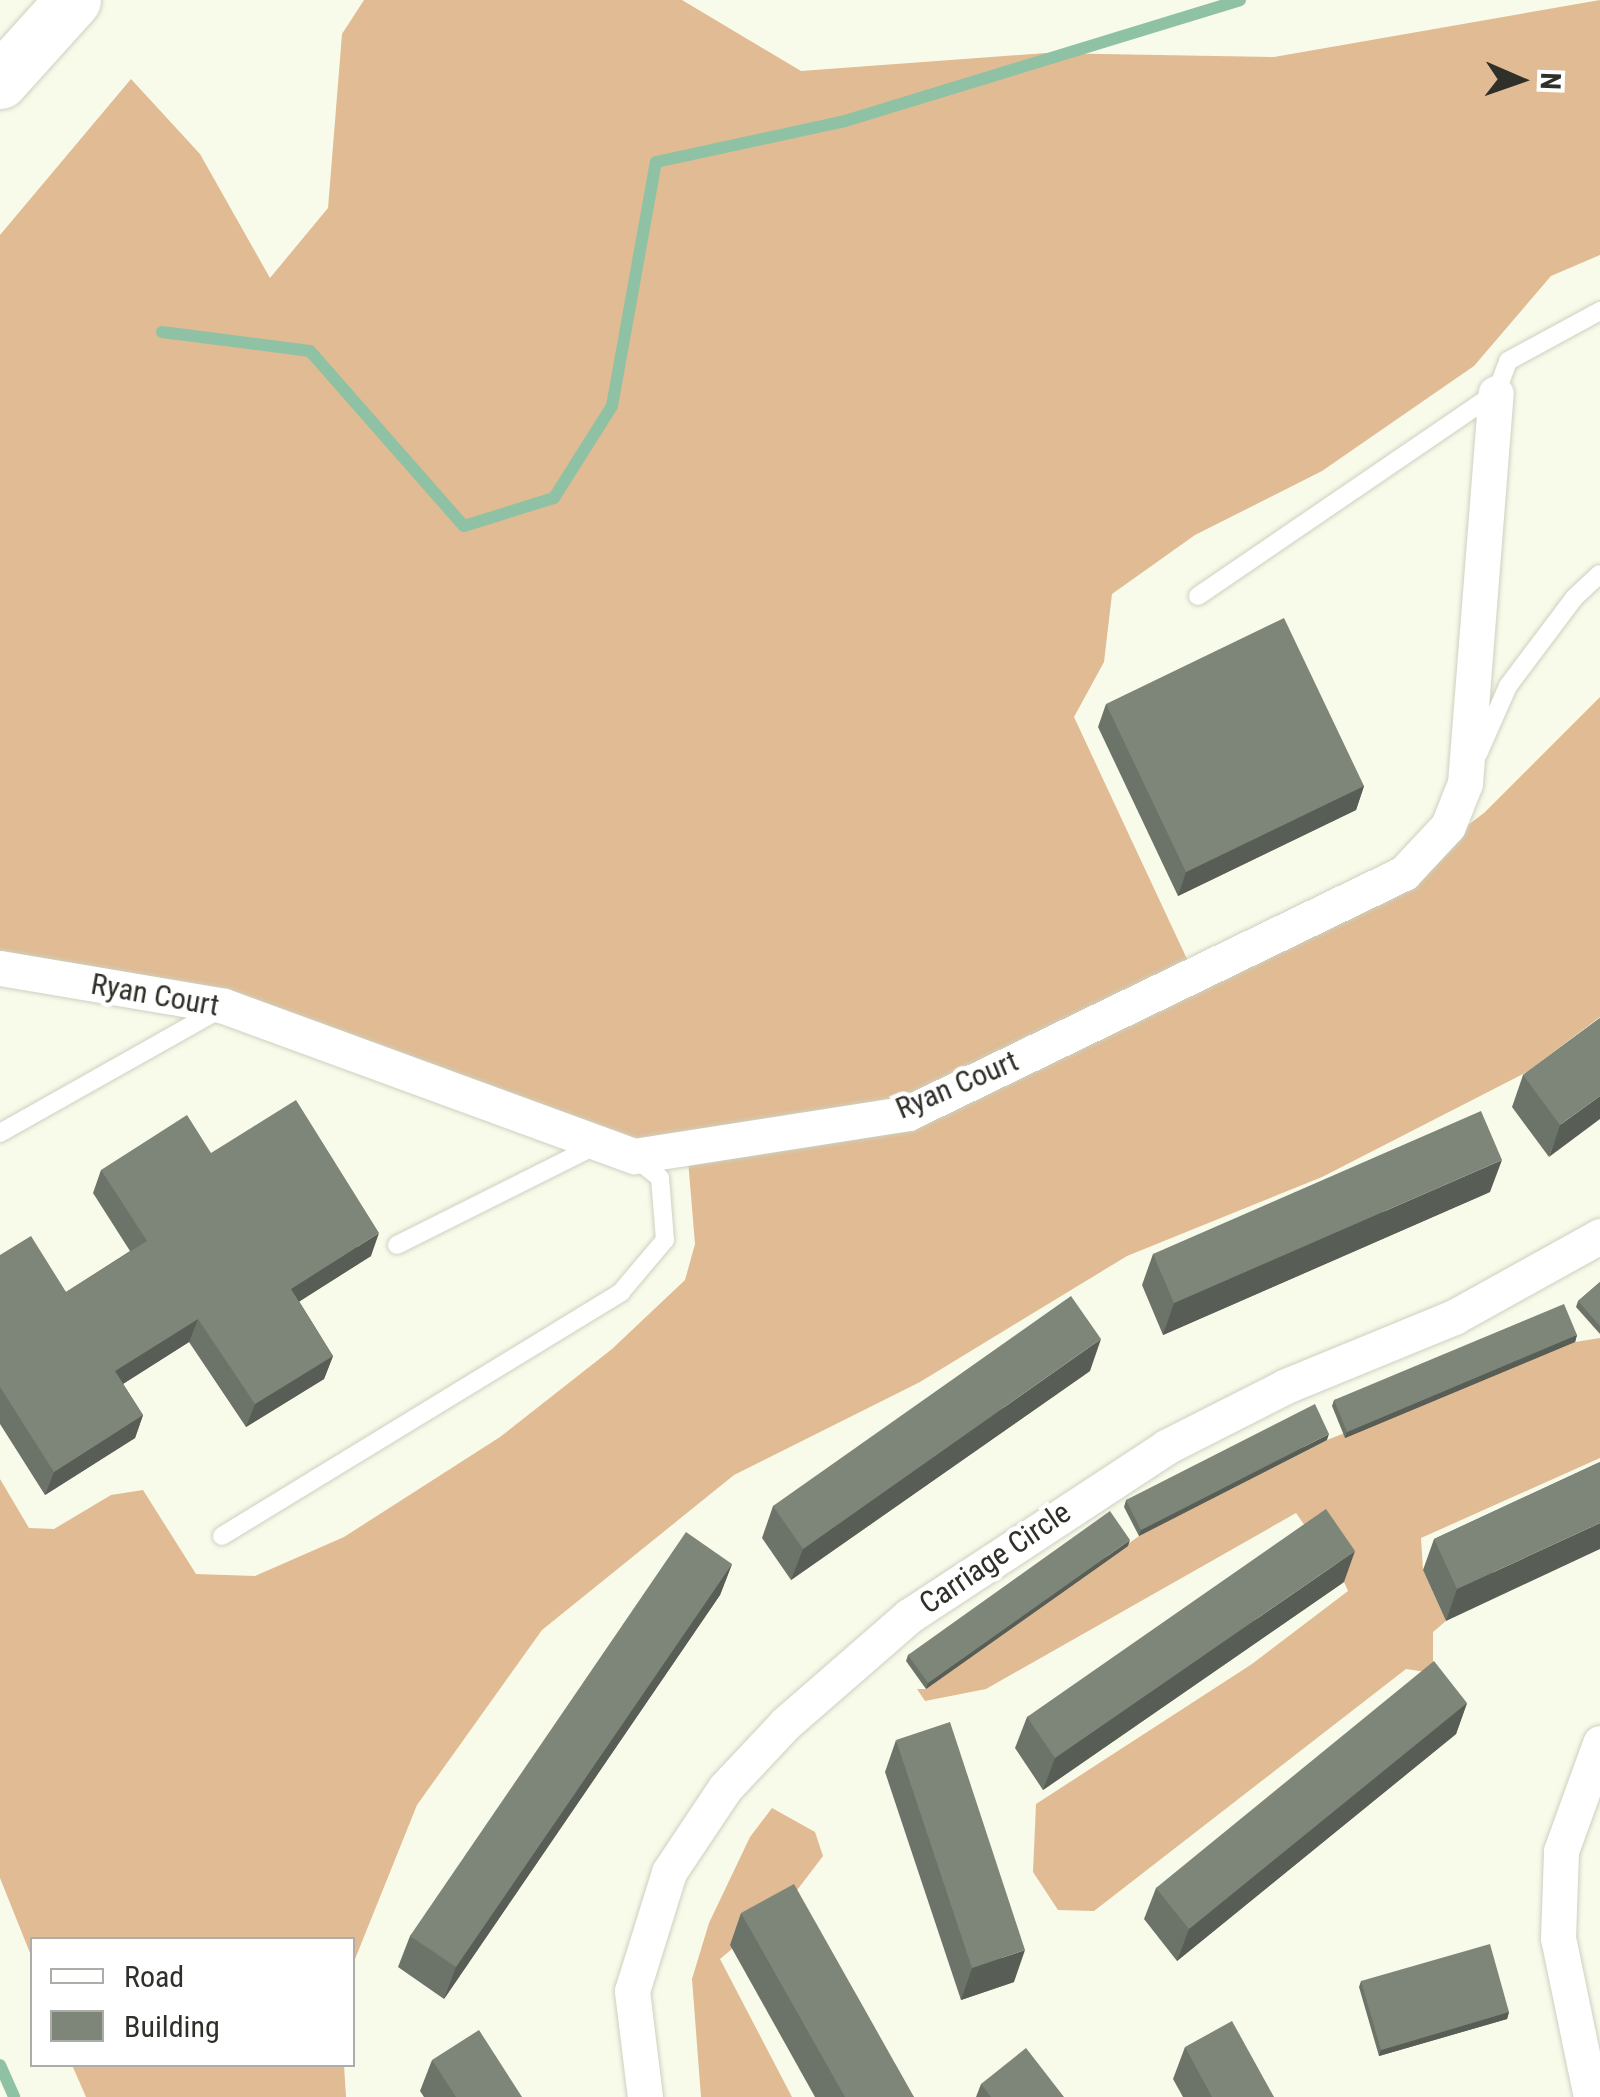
<!DOCTYPE html>
<style>
body{margin:0}
#map{position:relative;width:1600px;height:2097px;overflow:hidden;background:#f9fbea;font-family:"Roboto Condensed",sans-serif}
div>[style]{position:absolute}
.forest>*{inset:0;background:#e0bb93}
.stream>*{height:12px;margin:-6px;padding:0 6px;transform-origin:6px;border-radius:6px;background:#8fc2a4}
.roads{filter:drop-shadow(0 0 2px #cdd0c0) drop-shadow(0 0 2px #cdd0c0)}
.lane>*{height:18px;margin:-9px;padding:0 9px;transform-origin:9px;border-radius:9px;background:#fff}
.street>*{height:35px;margin:-17.5px;padding:0 17.5px;transform-origin:17.5px;border-radius:17.5px;background:#fff}
.highway>*{height:55px;margin:-27.5px;padding:0 27.5px;transform-origin:27.5px;border-radius:27.5px;background:#fff}
.wall>*{inset:0;background:#6c7368}
.shaded-wall>*{inset:0;background:#585e55}
.building>*{inset:0;background:#7d8679}
span{translate:-50% -50%;white-space:nowrap;text-align:center;line-height:1.15;-webkit-text-stroke:9px #fff;paint-order:stroke}
.street-label{font-size:30px;color:#2f3029}
.legend{position:absolute;left:30px;top:1937px;width:325px;height:130px;box-sizing:border-box;background:#fff;border:2px solid #acaca9;margin:0;padding:12px 18px;list-style:none;font-size:30px;color:#2f3029}
.legend li{display:flex;align-items:center;gap:20px;height:50px}
.legend b{width:50px;border:2px solid #acaca9}
.north{position:absolute;left:1470px;top:30px;width:100px;height:100px;-webkit-text-stroke:8px #fff;paint-order:stroke;rotate:92deg;font-size:28px;font-weight:700;line-height:40px;text-align:center;color:#2f3029}
.north::after{content:'';display:block;margin:auto;width:35px;height:45px;background:#2f3029;clip-path:polygon(50% 0,100% 100%,50% 72%,0 100%)}
</style>
<div id="map">
<div class="forest">
<i style="clip-path:polygon(364px 0,682px 0,801px 71px,1046px 53px,1274px 57px,1600px 0,1600px 255px,1551px 276px,1474px 366px,1322px 471px,1195px 535px,1112px 594px,1104px 662px,1074px 717px,1194px 974px,1404px 873px,1484px 813px,1600px 697px,1600px 1017px,1527px 1072px,1322px 1177px,1127px 1256px,920px 1382px,734px 1475px,542px 1630px,417px 1805px,353px 1964px,352px 1940px,32px 1940px,32px 1958px,0 1878px,0 1479px,29px 1528px,54px 1529px,111px 1495px,143px 1490px,196px 1574px,255px 1576px,344px 1537px,500px 1437px,612px 1349px,685px 1280px,695px 1244px,687px 1148px,634px 1156px,224px 1006px,0 968px,0 235px,131px 79px,200px 154px,270px 278px,328px 208px,342px 34px)"></i>
<i style="clip-path:polygon(1600px 1338px,1600px 1458px,1421px 1538px,1423px 1570px,1446px 1621px,1433px 1632px,1433px 1673px,1406px 1669px,1094px 1911px,1058px 1910px,1033px 1872px,1036px 1804px,1252px 1664px,1348px 1591px,1344px 1582px,1296px 1513px,986px 1689px,925px 1701px,917px 1689px,926px 1689px,1139px 1536px,1327px 1440px,1575px 1342px)"></i>
<i style="clip-path:polygon(772px 1808px,815px 1832px,823px 1856px,788px 1902px,720px 1959px,792px 2097px,701px 2097px,692px 1979px,709px 1923px,750px 1837px)"></i>
<i style="clip-path:polygon(72px 2065px,344px 2065px,346px 2097px,86px 2097px)"></i>
</div>
<div class="stream">
<i style="left:162px;top:332px;width:149px;rotate:7.3deg"></i>
<i style="left:310px;top:351px;width:233px;rotate:48.7deg"></i>
<i style="left:464px;top:526px;width:94px;rotate:-17.3deg"></i>
<i style="left:554px;top:498px;width:109px;rotate:-57.8deg"></i>
<i style="left:612px;top:406px;width:248px;rotate:-79.8deg"></i>
<i style="left:656px;top:162px;width:193px;rotate:-12.2deg"></i>
<i style="left:845px;top:121px;width:413px;rotate:-17deg"></i>
<i style="left:0;top:2065px;width:35px;rotate:66deg"></i>
</div>
<div class="roads">
<div class="lane">
<i style="left:1198px;top:596px;width:361px;rotate:-34.3deg"></i>
<i style="left:1496px;top:393px;width:34px;rotate:-69deg"></i>
<i style="left:1508px;top:361px;width:105px;rotate:-28.5deg"></i>
<i style="left:1478px;top:754px;width:74px;rotate:-66.2deg"></i>
<i style="left:1508px;top:686px;width:110px;rotate:-53.1deg"></i>
<i style="left:1574px;top:598px;width:35px;rotate:-43deg"></i>
<i style="left:0;top:1133px;width:253px;rotate:-29.4deg"></i>
<i style="left:397px;top:1245px;width:226px;rotate:-26.6deg"></i>
<i style="left:222px;top:1536px;width:468px;rotate:-31.4deg"></i>
<i style="left:621px;top:1292px;width:68px;rotate:-49.8deg"></i>
<i style="left:665px;top:1240px;width:62px;rotate:-94.6deg"></i>
<i style="left:660px;top:1178px;width:33px;rotate:-141deg"></i>
</div>
<div class="street">
<i style="left:0;top:968px;width:227px;rotate:9.6deg"></i>
<i style="left:224px;top:1006px;width:437px;rotate:20.1deg"></i>
<i style="left:634px;top:1156px;width:277px;rotate:-8.9deg"></i>
<i style="left:908px;top:1113px;width:551px;rotate:-25.82deg"></i>
<i style="left:1404px;top:873px;width:64px;rotate:-46.9deg"></i>
<i style="left:1448px;top:826px;width:46px;rotate:-68.4deg"></i>
<i style="left:1465px;top:783px;width:391px;rotate:-85.5deg"></i>
<i style="left:645px;top:2097px;width:107px;rotate:-97deg"></i>
<i style="left:632px;top:1991px;width:125px;rotate:-72.7deg"></i>
<i style="left:669px;top:1872px;width:101px;rotate:-56.3deg"></i>
<i style="left:725px;top:1788px;width:89px;rotate:-46.8deg"></i>
<i style="left:786px;top:1723px;width:163px;rotate:-41deg"></i>
<i style="left:909px;top:1616px;width:308px;rotate:-33.3deg"></i>
<i style="left:1166px;top:1447px;width:135px;rotate:-26.9deg"></i>
<i style="left:1286px;top:1386px;width:182px;rotate:-22.3deg"></i>
<i style="left:1454px;top:1317px;width:167px;rotate:-29deg"></i>
<i style="left:1591px;top:2097px;width:162px;rotate:-101.7deg"></i>
<i style="left:1558px;top:1938px;width:87px;rotate:-88deg"></i>
<i style="left:1561px;top:1851px;width:115px;rotate:-70.1deg"></i>
</div>
<div class="highway">
<i style="left:0;top:81px;width:109px;rotate:-48deg"></i>
</div>
</div>
<div class="wall">
<i style="clip-path:polygon(1106px 704px,1364px 786px,1356px 810px,1178px 896px,1098px 727px)"></i>
<i style="clip-path:polygon(1600px 1018px,1549px 1157px,1512px 1107px,1523px 1075px)"></i>
<i style="clip-path:polygon(211px 1153px,371px 1256px,299px 1301px,333px 1356px,324px 1379px,246px 1427px,189px 1342px,123px 1384px,143px 1415px,135px 1438px,45px 1495px,0 1424px,0 1255px,66px 1292px,130px 1251px,93px 1193px,101px 1170px)"></i>
<i style="clip-path:polygon(1490px 1192px,1163px 1335px,1142px 1285px,1153px 1254px)"></i>
<i style="clip-path:polygon(1600px 1282px,1600px 1334px,1576px 1307px,1578px 1301px)"></i>
<i style="clip-path:polygon(1577px 1335px,1575px 1342px,1345px 1438px,1332px 1406px,1334px 1400px)"></i>
<i style="clip-path:polygon(1090px 1371px,791px 1580px,762px 1538px,773px 1506px)"></i>
<i style="clip-path:polygon(1327px 1440px,1139px 1536px,1124px 1507px,1126px 1500px)"></i>
<i style="clip-path:polygon(1600px 1462px,1446px 1621px,1423px 1570px,1434px 1539px)"></i>
<i style="clip-path:polygon(1128px 1546px,926px 1689px,906px 1661px,908px 1655px)"></i>
<i style="clip-path:polygon(732px 1564px,720px 1595px,444px 1999px,398px 1967px,410px 1936px)"></i>
<i style="clip-path:polygon(1344px 1582px,1043px 1790px,1015px 1748px,1027px 1717px)"></i>
<i style="clip-path:polygon(1467px 1703px,1456px 1734px,1177px 1961px,1144px 1919px,1156px 1888px)"></i>
<i style="clip-path:polygon(896px 1740px,1014px 1982px,961px 2000px,885px 1772px)"></i>
<i style="clip-path:polygon(741px 1913px,914px 2097px,815px 2097px,730px 1945px)"></i>
<i style="clip-path:polygon(1361px 1981px,1509px 2012px,1507px 2019px,1379px 2056px,1359px 1987px)"></i>
<i style="clip-path:polygon(1185px 2047px,1274px 2097px,1183px 2097px,1173px 2079px)"></i>
<i style="clip-path:polygon(432px 2060px,522px 2097px,424px 2097px,420px 2091px)"></i>
<i style="clip-path:polygon(981px 2084px,1064px 2097px,976px 2097px)"></i>
</div>
<div class="shaded-wall">
<i style="clip-path:polygon(1364px 786px,1356px 810px,1178px 896px,1186px 872px)"></i>
<i style="clip-path:polygon(1600px 1096px,1600px 1119px,1549px 1157px,1560px 1125px)"></i>
<i style="clip-path:polygon(1502px 1160px,1490px 1192px,1163px 1335px,1174px 1303px)"></i>
<i style="clip-path:polygon(379px 1233px,371px 1256px,283px 1312px,291px 1289px)"></i>
<i style="clip-path:polygon(198px 1319px,189px 1342px,107px 1394px,115px 1371px)"></i>
<i style="clip-path:polygon(1577px 1335px,1575px 1342px,1345px 1438px,1347px 1432px)"></i>
<i style="clip-path:polygon(1101px 1339px,1090px 1371px,791px 1580px,803px 1549px)"></i>
<i style="clip-path:polygon(333px 1356px,324px 1379px,246px 1427px,255px 1404px)"></i>
<i style="clip-path:polygon(143px 1415px,135px 1438px,45px 1495px,54px 1472px)"></i>
<i style="clip-path:polygon(1329px 1434px,1327px 1440px,1139px 1536px,1141px 1530px)"></i>
<i style="clip-path:polygon(1600px 1523px,1600px 1549px,1446px 1621px,1457px 1589px)"></i>
<i style="clip-path:polygon(1130px 1540px,1128px 1546px,926px 1689px,928px 1683px)"></i>
<i style="clip-path:polygon(1355px 1551px,1344px 1582px,1043px 1790px,1055px 1758px)"></i>
<i style="clip-path:polygon(732px 1564px,720px 1595px,444px 1999px,456px 1967px)"></i>
<i style="clip-path:polygon(1467px 1703px,1456px 1734px,1177px 1961px,1189px 1929px)"></i>
<i style="clip-path:polygon(1025px 1950px,1014px 1982px,961px 2000px,972px 1968px)"></i>
<i style="clip-path:polygon(1509px 2012px,1507px 2019px,1379px 2056px,1381px 2050px)"></i>
</div>
<div class="building">
<i style="clip-path:polygon(1284px 618px,1364px 786px,1186px 872px,1106px 704px)"></i>
<i style="clip-path:polygon(1600px 1018px,1600px 1096px,1560px 1125px,1523px 1075px)"></i>
<i style="clip-path:polygon(296px 1100px,379px 1233px,291px 1289px,333px 1356px,255px 1404px,198px 1319px,115px 1371px,143px 1415px,54px 1472px,0 1387px,0 1255px,31px 1236px,66px 1292px,147px 1241px,101px 1170px,187px 1115px,211px 1153px)"></i>
<i style="clip-path:polygon(1481px 1111px,1502px 1160px,1174px 1303px,1153px 1254px)"></i>
<i style="clip-path:polygon(1600px 1282px,1600px 1326px,1578px 1301px)"></i>
<i style="clip-path:polygon(1071px 1296px,1101px 1339px,803px 1549px,773px 1506px)"></i>
<i style="clip-path:polygon(1564px 1304px,1577px 1335px,1347px 1432px,1334px 1400px)"></i>
<i style="clip-path:polygon(1315px 1404px,1329px 1434px,1141px 1530px,1126px 1500px)"></i>
<i style="clip-path:polygon(1600px 1462px,1600px 1523px,1457px 1589px,1434px 1539px)"></i>
<i style="clip-path:polygon(1326px 1509px,1355px 1551px,1055px 1758px,1027px 1717px)"></i>
<i style="clip-path:polygon(1110px 1511px,1130px 1540px,928px 1683px,908px 1655px)"></i>
<i style="clip-path:polygon(686px 1532px,732px 1564px,456px 1967px,410px 1936px)"></i>
<i style="clip-path:polygon(1434px 1661px,1467px 1703px,1189px 1929px,1156px 1888px)"></i>
<i style="clip-path:polygon(950px 1722px,1025px 1950px,972px 1968px,896px 1740px)"></i>
<i style="clip-path:polygon(794px 1884px,914px 2097px,845px 2097px,741px 1913px)"></i>
<i style="clip-path:polygon(1490px 1944px,1509px 2012px,1381px 2050px,1361px 1981px)"></i>
<i style="clip-path:polygon(1232px 2021px,1274px 2097px,1212px 2097px,1185px 2047px)"></i>
<i style="clip-path:polygon(479px 2030px,522px 2097px,456px 2097px,432px 2060px)"></i>
<i style="clip-path:polygon(1026px 2048px,1064px 2097px,991px 2097px,981px 2084px)"></i>
</div>
<div class="street-label">
<span style="left:155px;top:995px;rotate:10deg">Ryan Court</span>
<span style="left:957px;top:1085px;rotate:-23deg">Ryan Court</span>
<span style="left:995px;top:1558px;rotate:-34deg">Carriage Circle</span>
</div>
<ul class="legend">
<li><b style="height:12px;background:#fff"></b>Road</li>
<li><b style="height:28px;background:#7d8679"></b>Building</li>
</ul>
<div class="north">N</div>
</div>
